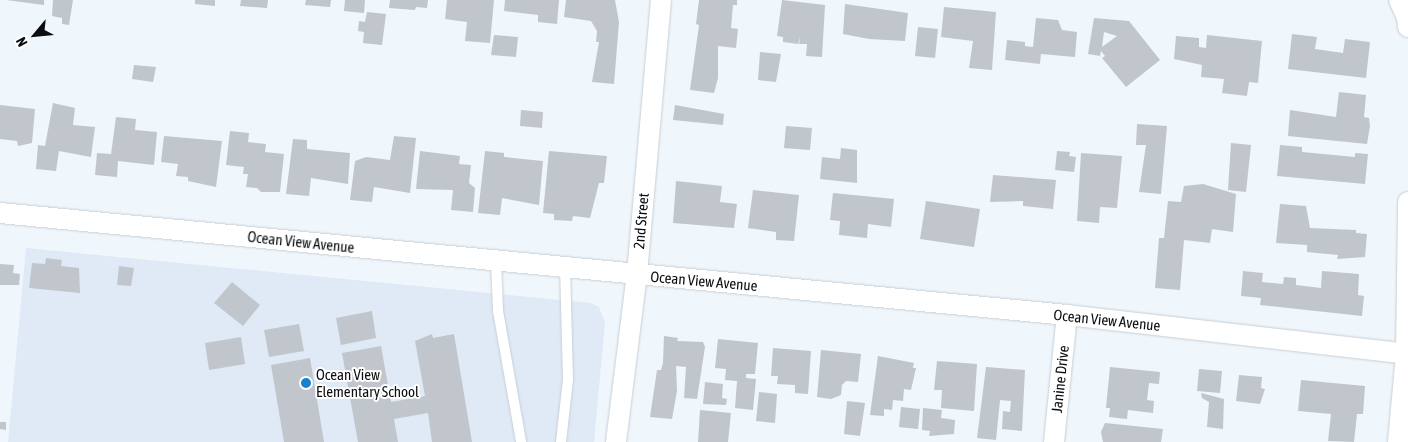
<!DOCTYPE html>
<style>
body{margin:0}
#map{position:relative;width:1408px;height:442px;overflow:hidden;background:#eff6fc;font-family:"Asap Condensed",sans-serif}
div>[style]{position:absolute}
.built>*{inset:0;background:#dfeaf6}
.building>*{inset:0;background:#c0c6cc}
.roads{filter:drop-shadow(0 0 1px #c8ced4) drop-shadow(0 0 1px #c8ced4)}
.lane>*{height:10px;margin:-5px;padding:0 5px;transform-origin:5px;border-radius:5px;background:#fff}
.street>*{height:20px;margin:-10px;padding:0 10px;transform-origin:10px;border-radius:10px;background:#fff}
.dots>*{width:14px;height:14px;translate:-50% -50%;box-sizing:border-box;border:2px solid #fff;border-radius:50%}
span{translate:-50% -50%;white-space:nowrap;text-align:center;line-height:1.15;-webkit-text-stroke:4px #fff;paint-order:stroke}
.street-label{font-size:15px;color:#0b0d0f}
.poi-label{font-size:15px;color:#0b0d0f}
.left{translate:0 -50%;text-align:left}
.north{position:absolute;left:10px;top:10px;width:50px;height:50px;-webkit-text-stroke:4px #fff;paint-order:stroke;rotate:242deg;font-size:14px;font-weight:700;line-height:20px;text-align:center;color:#0b0d0f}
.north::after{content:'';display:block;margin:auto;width:18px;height:22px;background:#0b0d0f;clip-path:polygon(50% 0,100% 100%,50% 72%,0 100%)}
</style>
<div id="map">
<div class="built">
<i style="clip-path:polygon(26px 248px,591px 303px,599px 307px,605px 323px,594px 442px,8px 442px)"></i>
</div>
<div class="building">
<i style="clip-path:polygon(6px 0,44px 0,44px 5px)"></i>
<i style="clip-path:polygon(53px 0,73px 0,69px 25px,62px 24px,62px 18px,52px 16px)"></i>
<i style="clip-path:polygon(195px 0,215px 0,215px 6px,195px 4px)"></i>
<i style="clip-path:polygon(241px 0,268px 0,267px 8px,240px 6px)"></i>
<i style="clip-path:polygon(306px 0,331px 0,330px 7px,305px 5px)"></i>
<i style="clip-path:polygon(345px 0,365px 0,364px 13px,344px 11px)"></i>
<i style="clip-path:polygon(390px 0,428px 0,427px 8px,416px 7px,415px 10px,389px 8px)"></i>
<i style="clip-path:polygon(447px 0,494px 0,490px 43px,465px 41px,467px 22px,445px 19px)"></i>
<i style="clip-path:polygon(505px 0,559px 0,557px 24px,538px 22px,538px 15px,504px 11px)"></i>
<i style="clip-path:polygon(566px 0,615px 0,619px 22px,614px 84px,592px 82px,599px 42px,596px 42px,597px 31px,591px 21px,564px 17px)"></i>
<i style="clip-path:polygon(699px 0,737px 0,737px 5px,733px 5px,731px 28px,738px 29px,736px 48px,718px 46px,718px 78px,714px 93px,690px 90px,699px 25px,696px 24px)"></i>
<i style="clip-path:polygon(782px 0,825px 5px,822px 57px,806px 56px,807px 44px,799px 44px,800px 37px,798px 44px,783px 42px,783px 37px,777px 36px)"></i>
<i style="clip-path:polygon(845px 4px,908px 13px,905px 41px,869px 39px,843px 34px)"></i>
<i style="clip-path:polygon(944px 7px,996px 12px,992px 70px,969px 68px,973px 41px,941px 37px)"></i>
<i style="clip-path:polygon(367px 12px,386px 14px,382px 45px,363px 43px,364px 32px,358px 31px,359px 21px,365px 22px)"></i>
<i style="clip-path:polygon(1036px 18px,1058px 20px,1062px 30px,1077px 32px,1075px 57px,1041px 54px,1040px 64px,1005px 60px,1007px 40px,1025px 42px,1025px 46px,1033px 47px)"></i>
<i style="clip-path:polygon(evenodd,1094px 18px,1129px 21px,1160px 60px,1126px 87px,1102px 58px,1105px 56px,1101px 51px,1100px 56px,1088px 54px,1094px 18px,1104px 32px,1117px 36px,1102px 47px,1104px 32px)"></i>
<i style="clip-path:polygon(918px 27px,938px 29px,935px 58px,915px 56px)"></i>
<i style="clip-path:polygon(1292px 34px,1317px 37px,1315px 49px,1343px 53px,1345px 39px,1370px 42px,1366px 78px,1288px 69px)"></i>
<i style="clip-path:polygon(494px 35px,518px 37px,516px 57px,491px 55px)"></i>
<i style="clip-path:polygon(1207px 35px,1262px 41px,1258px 83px,1249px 82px,1247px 96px,1222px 93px,1224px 79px,1201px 77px,1202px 65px,1174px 59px,1176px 36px,1199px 38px,1199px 47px,1206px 48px)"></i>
<i style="clip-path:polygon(760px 52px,781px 54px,776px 82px,758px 80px)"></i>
<i style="clip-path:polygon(134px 65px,156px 67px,153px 82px,132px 79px)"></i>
<i style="clip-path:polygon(1339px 92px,1366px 95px,1364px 117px,1369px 118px,1370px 126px,1367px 144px,1288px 136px,1290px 110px,1336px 117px)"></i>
<i style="clip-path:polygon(53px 103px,75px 108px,73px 125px,95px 127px,91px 157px,59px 151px,56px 171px,36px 169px,38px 145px,45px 146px)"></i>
<i style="clip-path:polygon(0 105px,35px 109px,32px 143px,18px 146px,17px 141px,0 139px)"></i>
<i style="clip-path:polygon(675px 105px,724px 114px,723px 125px,673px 120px)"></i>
<i style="clip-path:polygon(521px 110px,543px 112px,542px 128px,520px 126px)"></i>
<i style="clip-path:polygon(116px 117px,136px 119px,135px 130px,157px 132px,154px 165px,118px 161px,117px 177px,95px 175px,97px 153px,111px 154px)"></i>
<i style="clip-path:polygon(1137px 124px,1167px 126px,1161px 194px,1139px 192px,1146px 145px,1136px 145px)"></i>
<i style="clip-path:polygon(786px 126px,812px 128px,810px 150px,784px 148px)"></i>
<i style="clip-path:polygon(230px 131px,249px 133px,248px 142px,266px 144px,265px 152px,284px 154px,280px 192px,261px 192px,257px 188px,246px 187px,248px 174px,243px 174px,244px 167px,226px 165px)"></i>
<i style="clip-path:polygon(164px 136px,222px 141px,216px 187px,188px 181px,188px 177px,176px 176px,178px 164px,161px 162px)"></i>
<i style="clip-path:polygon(394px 136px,416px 138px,410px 193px,374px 187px,372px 202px,350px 200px,355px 161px,366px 157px,390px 160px)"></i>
<i style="clip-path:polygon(293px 139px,307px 140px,307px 149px,350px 153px,348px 184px,311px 178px,309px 196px,286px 194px)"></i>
<i style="clip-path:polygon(1231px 143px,1251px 145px,1246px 192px,1228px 190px)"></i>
<i style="clip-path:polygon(1280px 145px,1302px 147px,1302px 152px,1355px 157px,1355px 153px,1368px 154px,1365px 184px,1277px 176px)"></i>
<i style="clip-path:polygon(841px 148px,857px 150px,857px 183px,820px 179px,822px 157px,840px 159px)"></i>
<i style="clip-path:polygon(420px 151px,460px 156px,459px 164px,471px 165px,469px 183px,475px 188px,473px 212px,451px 210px,453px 190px,416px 189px)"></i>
<i style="clip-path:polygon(485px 151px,504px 153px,504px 157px,543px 161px,539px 205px,502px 198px,500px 215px,478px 213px)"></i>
<i style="clip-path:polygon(549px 151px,607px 156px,604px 183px,599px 183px,590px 218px,573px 216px,572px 221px,554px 220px,554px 214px,543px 213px)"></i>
<i style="clip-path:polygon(1057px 151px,1070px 152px,1069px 156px,1076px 157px,1074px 172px,1055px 170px)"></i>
<i style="clip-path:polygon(1081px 153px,1122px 156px,1117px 208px,1100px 207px,1099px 223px,1077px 221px)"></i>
<i style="clip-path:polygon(993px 175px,1056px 180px,1053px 209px,1023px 206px,1023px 201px,990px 202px)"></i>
<i style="clip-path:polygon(676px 181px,722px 186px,720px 202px,737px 204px,734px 228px,673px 223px)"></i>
<i style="clip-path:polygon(1203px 184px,1236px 194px,1233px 232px,1212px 229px,1210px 243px,1184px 240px,1180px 290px,1155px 288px,1159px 238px,1164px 238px,1168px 201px,1181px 202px,1184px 186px)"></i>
<i style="clip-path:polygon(753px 190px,799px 195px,794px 241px,776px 240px,776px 232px,748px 228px)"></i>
<i style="clip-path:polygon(833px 193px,894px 199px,891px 227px,868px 224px,867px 238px,839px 235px,840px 221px,830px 220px)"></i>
<i style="clip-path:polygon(926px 201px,980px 209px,974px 247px,920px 239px)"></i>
<i style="clip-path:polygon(1280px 204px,1306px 206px,1310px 228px,1356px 230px,1356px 233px,1367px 234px,1365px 257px,1337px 259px,1338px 255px,1307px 252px,1307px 245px,1276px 243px)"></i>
<i style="clip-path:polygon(46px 258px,62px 260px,61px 266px,79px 268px,80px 293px,29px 288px,32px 263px,45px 264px)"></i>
<i style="clip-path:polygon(0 264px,14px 265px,13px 273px,20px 274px,19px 285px,0 285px)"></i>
<i style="clip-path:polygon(119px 266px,134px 268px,131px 286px,117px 285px)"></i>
<i style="clip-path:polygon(1243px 271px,1263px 273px,1262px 282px,1283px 284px,1284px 277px,1296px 278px,1296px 285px,1321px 288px,1322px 271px,1359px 274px,1358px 295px,1364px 296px,1362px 316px,1260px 305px,1261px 298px,1241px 296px)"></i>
<i style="clip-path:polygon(232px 282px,260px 305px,243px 326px,214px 303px)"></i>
<i style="clip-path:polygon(372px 311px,376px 338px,341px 345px,336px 318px)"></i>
<i style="clip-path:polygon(299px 324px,304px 351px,269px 357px,264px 330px)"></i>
<i style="clip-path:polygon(432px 334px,433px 338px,454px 334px,472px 442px,432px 442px,428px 413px,394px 419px,398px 442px,358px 442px,342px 353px,381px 346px,391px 402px,425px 396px,415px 341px)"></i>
<i style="clip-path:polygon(664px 336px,678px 338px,677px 341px,703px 342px,705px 347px,697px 399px,684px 398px,686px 367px,676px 366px,677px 391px,672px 419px,650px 417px,657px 370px,661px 370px,663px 363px)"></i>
<i style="clip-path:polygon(241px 337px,245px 364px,209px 370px,205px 343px)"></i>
<i style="clip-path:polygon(718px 339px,758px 343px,755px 374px,746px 374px,746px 378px,756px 379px,753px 410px,735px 408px,737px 381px,725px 380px,726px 369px,715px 368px)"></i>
<i style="clip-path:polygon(773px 348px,811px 351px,808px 394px,795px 393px,795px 385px,777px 384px,778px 376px,771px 376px)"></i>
<i style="clip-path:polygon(821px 350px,861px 354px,858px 382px,846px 381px,842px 385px,841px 395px,831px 399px,817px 397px)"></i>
<i style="clip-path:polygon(878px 356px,914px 363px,913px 368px,916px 368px,911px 390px,904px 389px,903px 401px,893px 400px,892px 410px,884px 409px,884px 416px,870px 415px)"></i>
<i style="clip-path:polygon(310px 358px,324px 442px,284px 442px,271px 365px)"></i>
<i style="clip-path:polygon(937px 361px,977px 364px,974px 411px,941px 408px,942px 390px,934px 390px)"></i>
<i style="clip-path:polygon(986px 367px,1025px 370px,1022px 431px,1002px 429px,1003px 411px,1010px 412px,1011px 401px,1000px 400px,996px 440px,977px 438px)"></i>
<i style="clip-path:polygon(1110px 367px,1160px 372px,1159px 384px,1149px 383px,1147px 400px,1154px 401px,1153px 413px,1128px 410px,1127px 419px,1109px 417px,1110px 408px,1106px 408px)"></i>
<i style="clip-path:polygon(1199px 369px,1222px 371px,1220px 393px,1197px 391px)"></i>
<i style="clip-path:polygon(1239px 375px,1262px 377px,1261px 388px,1265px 389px,1260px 404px,1236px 401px)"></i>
<i style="clip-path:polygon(1301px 380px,1365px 386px,1363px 414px,1357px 414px,1354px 442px,1328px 441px,1331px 414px,1298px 411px)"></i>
<i style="clip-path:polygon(705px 382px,723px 384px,722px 398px,727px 399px,726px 405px,703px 404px)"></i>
<i style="clip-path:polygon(759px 392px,777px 394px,775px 423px,756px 421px)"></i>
<i style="clip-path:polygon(1201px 393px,1224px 399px,1223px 429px,1207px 427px,1209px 402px,1202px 398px)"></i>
<i style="clip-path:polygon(847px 401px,865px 403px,860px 436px,844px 434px)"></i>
<i style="clip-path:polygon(901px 407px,920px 409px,918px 429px,899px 427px)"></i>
<i style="clip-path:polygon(923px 408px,942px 410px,941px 418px,955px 420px,954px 434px,929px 436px,930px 431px,922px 430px)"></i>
<i style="clip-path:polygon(700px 410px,731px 413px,728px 442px,698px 442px)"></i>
<i style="clip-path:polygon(0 422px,6px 422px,6px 430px,0 429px)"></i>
<i style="clip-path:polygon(1105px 423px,1163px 429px,1161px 442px,1103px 442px,1101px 432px)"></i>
</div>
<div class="roads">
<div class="lane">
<i style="left:496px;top:261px;width:50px;rotate:87.7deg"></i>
<i style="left:498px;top:311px;width:133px;rotate:80deg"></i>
<i style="left:561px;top:442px;width:62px;rotate:-83.6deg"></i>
<i style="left:568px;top:380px;width:113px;rotate:-91.5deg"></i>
</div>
<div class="street">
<i style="left:1399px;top:0;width:19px;rotate:65deg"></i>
<i style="left:1407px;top:17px;width:10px;rotate:84deg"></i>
<i style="left:0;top:213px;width:1072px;rotate:5.46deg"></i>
<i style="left:1067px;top:315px;width:343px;rotate:6.5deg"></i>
<i style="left:616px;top:442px;width:169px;rotate:-82.9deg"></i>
<i style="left:637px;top:274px;width:275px;rotate:-85deg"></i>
<i style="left:1054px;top:442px;width:128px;rotate:-84.2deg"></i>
<i style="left:1398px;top:442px;width:88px;rotate:-84.8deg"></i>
<i style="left:1406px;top:354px;width:152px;rotate:-89.2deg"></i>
</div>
</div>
<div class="dots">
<i style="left:306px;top:383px;background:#1882cc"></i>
</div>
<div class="street-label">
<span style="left:641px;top:221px;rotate:-85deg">2nd Street</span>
<span style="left:301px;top:242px;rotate:6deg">Ocean View Avenue</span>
<span style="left:704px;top:281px;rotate:5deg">Ocean View Avenue</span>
<span style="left:1107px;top:320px;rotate:6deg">Ocean View Avenue</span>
<span style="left:1060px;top:379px;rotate:-84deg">Janine Drive</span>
</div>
<div class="poi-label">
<span class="left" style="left:316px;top:383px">Ocean View<br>Elementary School</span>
</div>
<div class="north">N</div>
</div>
